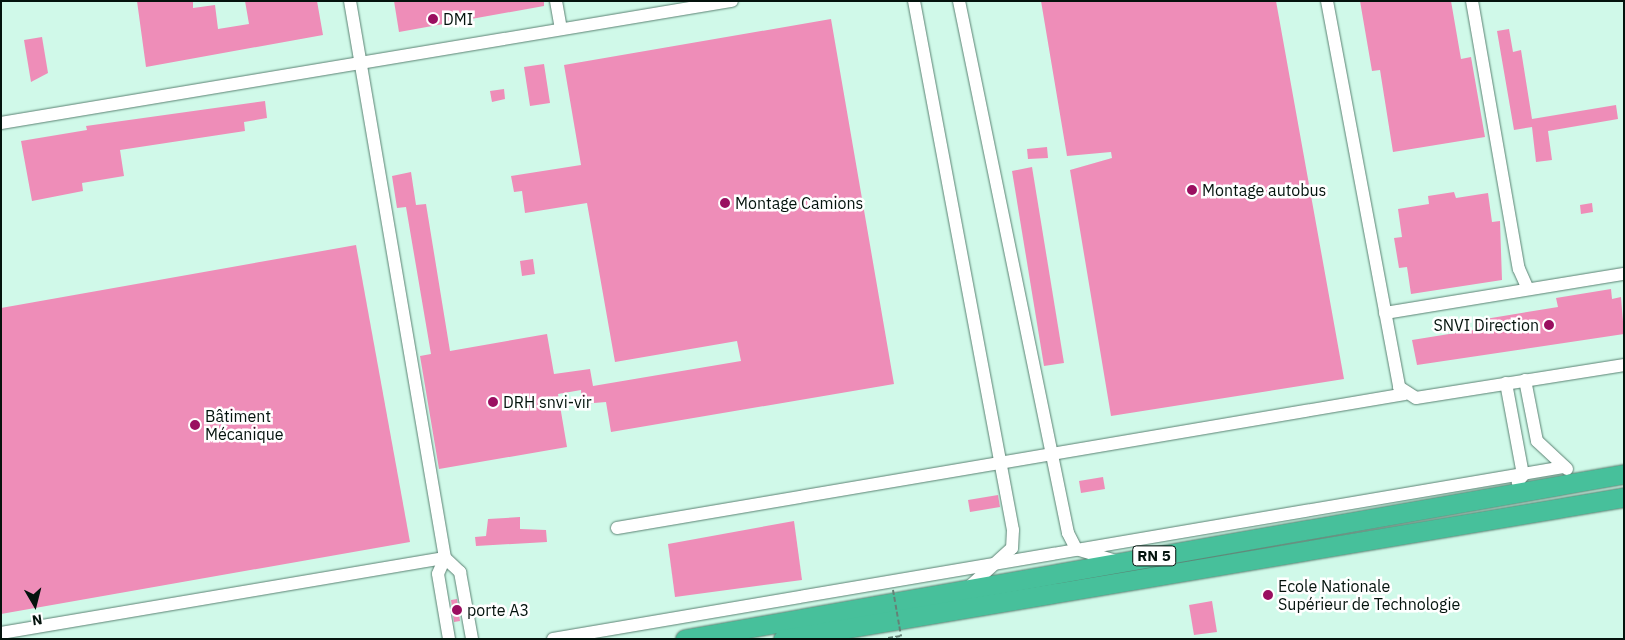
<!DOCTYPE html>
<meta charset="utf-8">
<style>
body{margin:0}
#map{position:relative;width:1625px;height:640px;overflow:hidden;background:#d0f9e9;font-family:"IBM Plex Sans",sans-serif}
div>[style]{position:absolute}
.building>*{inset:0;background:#ee8db8}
.path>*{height:2px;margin-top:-1px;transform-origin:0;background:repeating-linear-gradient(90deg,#658176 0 5px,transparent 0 7.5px)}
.roads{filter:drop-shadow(0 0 1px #5b8273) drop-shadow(0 0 1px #5b8273)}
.minor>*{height:12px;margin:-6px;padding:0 6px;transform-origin:6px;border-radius:6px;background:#fff}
.highway>*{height:19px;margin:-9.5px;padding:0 9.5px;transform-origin:9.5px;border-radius:9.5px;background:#47c09b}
.path-bridge>*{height:2px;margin-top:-1px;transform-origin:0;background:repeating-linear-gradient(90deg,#658176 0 5px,transparent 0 7.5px)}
.dots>*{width:14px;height:14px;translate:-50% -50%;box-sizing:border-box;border:2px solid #fff;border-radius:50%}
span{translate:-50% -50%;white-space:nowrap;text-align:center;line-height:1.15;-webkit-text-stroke:5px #fff;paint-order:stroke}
.shield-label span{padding:1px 4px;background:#fff;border:1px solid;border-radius:4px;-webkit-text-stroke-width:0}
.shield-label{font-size:15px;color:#04130d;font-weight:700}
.poi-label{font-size:16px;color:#04130d}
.left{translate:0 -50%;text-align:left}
.right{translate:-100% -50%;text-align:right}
.frame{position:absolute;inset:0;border:2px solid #04130d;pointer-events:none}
.north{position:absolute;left:10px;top:580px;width:50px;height:50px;-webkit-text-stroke:4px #fff;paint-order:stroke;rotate:172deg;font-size:14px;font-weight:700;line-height:20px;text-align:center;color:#04130d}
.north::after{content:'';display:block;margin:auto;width:18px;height:22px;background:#04130d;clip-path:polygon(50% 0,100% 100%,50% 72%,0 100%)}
</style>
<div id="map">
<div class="building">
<i style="clip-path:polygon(137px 1px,193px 1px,193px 8px,215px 5px,218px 29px,249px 24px,245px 1px,317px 1px,323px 35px,146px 67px)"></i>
<i style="clip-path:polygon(394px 1px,544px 1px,544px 6px,399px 32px)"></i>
<i style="clip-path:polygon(1041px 1px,1276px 1px,1344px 379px,1111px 416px,1070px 170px,1112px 158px,1111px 152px,1067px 156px)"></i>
<i style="clip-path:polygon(1360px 1px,1451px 1px,1461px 59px,1471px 57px,1485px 137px,1393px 152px,1380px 70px,1372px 71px)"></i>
<i style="clip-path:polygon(831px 19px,894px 384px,611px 432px,606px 402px,582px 404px,581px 390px,558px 394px,567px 447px,439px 469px,420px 356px,431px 354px,406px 207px,397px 208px,392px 176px,411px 172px,416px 205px,426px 204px,450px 351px,547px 334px,554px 374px,590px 369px,593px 386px,741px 361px,737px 341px,615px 362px,587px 203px,525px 213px,522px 191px,514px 192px,511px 176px,581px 165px,564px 65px)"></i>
<i style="clip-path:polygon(1509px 29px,1513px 52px,1521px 50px,1532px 119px,1616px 105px,1618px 119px,1548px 131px,1552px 160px,1536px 162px,1532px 127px,1514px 130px,1497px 31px)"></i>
<i style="clip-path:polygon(42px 37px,48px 73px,31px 82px,24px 40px)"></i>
<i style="clip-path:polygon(544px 64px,550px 103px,530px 106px,524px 67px)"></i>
<i style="clip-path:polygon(504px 89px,505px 99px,492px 102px,490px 91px)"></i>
<i style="clip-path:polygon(265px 101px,267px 118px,244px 122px,245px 131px,120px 150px,124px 176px,82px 183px,83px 191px,32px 201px,21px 141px,87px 130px,86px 126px)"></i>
<i style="clip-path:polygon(1047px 147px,1048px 158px,1028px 159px,1027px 149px)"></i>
<i style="clip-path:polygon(1032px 167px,1064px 363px,1044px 366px,1012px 171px)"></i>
<i style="clip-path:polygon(1454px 192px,1456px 198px,1488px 193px,1492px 222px,1500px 221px,1502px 280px,1411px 294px,1407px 267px,1399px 268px,1394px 238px,1402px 237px,1398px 209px,1429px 204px,1428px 196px)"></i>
<i style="clip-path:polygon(1592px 203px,1593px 212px,1581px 214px,1580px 205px)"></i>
<i style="clip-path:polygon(356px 245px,410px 542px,1px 614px,1px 308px)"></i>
<i style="clip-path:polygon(533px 259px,535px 274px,522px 276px,520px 261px)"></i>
<i style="clip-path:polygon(1611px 289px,1612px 299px,1621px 297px,1624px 334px,1417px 365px,1412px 340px,1474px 330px,1473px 321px,1558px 307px,1556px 298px)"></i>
<i style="clip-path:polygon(1103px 477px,1105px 489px,1081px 493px,1079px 481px)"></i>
<i style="clip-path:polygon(998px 495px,1000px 507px,970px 512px,968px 500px)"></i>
<i style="clip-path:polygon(520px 517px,520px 529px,546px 530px,547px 542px,476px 546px,475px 537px,486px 536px,488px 519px)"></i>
<i style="clip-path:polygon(794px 521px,802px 580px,675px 597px,668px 544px)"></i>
<i style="clip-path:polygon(457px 599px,460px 621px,454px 622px,451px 600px)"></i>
<i style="clip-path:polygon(1212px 601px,1217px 632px,1194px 635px,1189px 605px)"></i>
</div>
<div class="path">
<i style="left:888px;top:638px;width:13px;rotate:-9deg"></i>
</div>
<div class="roads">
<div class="minor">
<i style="left:350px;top:1px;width:565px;rotate:80.32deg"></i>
<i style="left:445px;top:558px;width:17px;rotate:114deg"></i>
<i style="left:438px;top:574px;width:66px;rotate:80.4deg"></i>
<i style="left:556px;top:1px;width:28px;rotate:80deg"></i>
<i style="left:914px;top:1px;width:538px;rotate:79.4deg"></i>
<i style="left:1013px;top:530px;width:18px;rotate:93deg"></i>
<i style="left:1012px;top:548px;width:58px;rotate:137.8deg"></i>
<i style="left:959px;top:1px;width:543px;rotate:78.42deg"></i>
<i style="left:1068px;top:533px;width:18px;rotate:63deg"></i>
<i style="left:1076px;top:549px;width:42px;rotate:16.7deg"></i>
<i style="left:1327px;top:1px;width:393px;rotate:79.4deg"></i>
<i style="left:1399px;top:387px;width:20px;rotate:33deg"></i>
<i style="left:1416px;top:398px;width:211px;rotate:-9deg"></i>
<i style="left:1472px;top:1px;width:272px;rotate:80.1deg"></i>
<i style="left:1519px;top:269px;width:22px;rotate:66deg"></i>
<i style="left:1px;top:123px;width:741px;rotate:-9.48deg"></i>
<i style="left:1385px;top:313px;width:242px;rotate:-9.3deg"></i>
<i style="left:1525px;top:380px;width:62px;rotate:78.9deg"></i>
<i style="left:1537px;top:441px;width:41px;rotate:43deg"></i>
<i style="left:1506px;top:383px;width:94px;rotate:79.5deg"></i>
<i style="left:1523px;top:475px;width:9px;rotate:126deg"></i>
<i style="left:617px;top:528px;width:799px;rotate:-9.65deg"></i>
<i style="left:445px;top:558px;width:21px;rotate:43deg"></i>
<i style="left:460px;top:572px;width:68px;rotate:79.8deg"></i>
<i style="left:1px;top:633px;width:450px;rotate:-9.6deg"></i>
<i style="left:553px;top:639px;width:1026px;rotate:-9.66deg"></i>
</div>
<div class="highway">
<i style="left:685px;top:639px;width:953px;rotate:-9.97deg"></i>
<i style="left:783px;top:639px;width:853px;rotate:-9.58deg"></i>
</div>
</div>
<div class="path-bridge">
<i style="left:893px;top:590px;width:47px;rotate:80.1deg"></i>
</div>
<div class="dots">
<i style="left:433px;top:19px;background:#9a0f60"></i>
<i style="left:1192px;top:190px;background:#9a0f60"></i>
<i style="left:725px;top:203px;background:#9a0f60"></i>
<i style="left:1549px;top:325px;background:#9a0f60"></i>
<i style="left:493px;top:402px;background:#9a0f60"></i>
<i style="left:195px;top:425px;background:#9a0f60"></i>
<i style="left:1268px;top:595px;background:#9a0f60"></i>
<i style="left:457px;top:610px;background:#9a0f60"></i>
</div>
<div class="shield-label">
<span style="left:1154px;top:556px">RN 5</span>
</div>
<div class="poi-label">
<span class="left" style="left:443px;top:19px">DMI</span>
<span class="left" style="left:1202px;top:190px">Montage autobus</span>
<span class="left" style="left:735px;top:203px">Montage Camions</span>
<span class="right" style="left:1539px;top:325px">SNVI Direction</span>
<span class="left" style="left:503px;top:402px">DRH snvi-vir</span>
<span class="left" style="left:205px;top:425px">Bâtiment<br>Mécanique</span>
<span class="left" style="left:1278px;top:595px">Ecole Nationale<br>Supérieur de Technologie</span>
<span class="left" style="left:467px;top:610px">porte A3</span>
</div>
<div class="frame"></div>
<div class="north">N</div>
</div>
